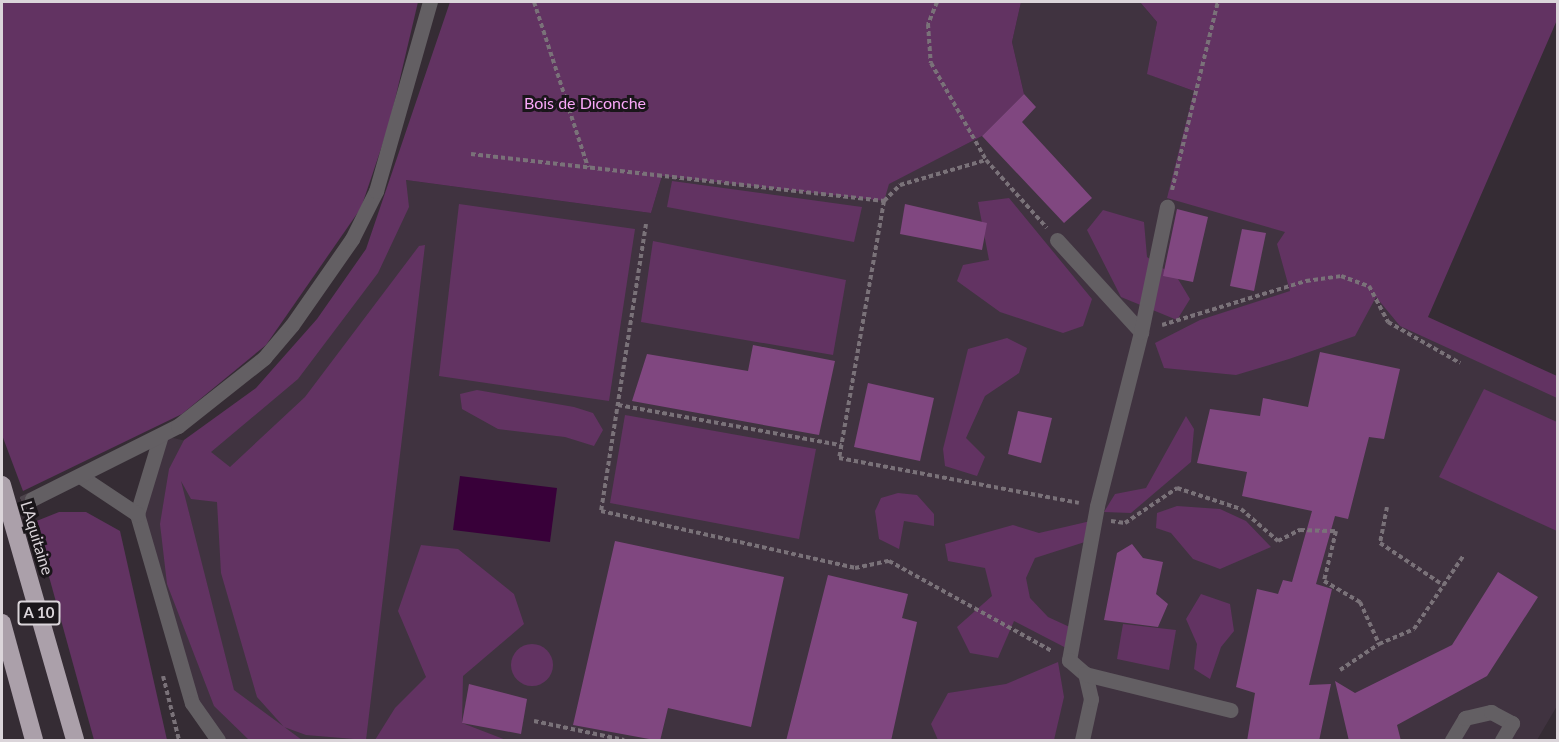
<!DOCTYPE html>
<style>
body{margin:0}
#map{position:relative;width:1559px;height:742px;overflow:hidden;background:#352c34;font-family:Lato,sans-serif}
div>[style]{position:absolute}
.built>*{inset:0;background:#403340}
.green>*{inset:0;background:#623362}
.round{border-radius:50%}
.water>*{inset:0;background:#380039}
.building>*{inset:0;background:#804780}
.minor-tunnel>*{height:15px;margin-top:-7.5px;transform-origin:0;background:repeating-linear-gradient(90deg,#4e454d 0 15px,transparent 0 23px)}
.path>*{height:4px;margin-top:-2px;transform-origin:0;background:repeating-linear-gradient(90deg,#7a7279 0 4.5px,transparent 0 7.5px)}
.minor>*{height:15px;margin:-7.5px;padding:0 7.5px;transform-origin:7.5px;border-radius:7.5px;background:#635f63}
.highway>*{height:18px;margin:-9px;padding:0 9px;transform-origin:9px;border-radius:9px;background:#aba0aa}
span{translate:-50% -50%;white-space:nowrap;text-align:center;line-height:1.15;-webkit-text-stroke:6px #1a161a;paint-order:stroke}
.shield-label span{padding:2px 4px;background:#1a161a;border:2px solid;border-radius:4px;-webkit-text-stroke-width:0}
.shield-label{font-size:15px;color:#dbd5da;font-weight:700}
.park-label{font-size:16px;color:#faa8f9}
.street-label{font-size:16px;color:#dbd5da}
.frame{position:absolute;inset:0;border:3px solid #dbd5da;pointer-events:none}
</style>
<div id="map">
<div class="built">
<i style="clip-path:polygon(1021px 2px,1140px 2px,1157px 22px,1148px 74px,1194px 91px,1405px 265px,1425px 326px,1557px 384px,1557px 706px,1537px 740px,218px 740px,192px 703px,137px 514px,161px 435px,190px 442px,311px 348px,406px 180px,651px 213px,662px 176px,883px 201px,888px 184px,982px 136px,1024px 94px,1012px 42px)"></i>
</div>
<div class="green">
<i style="clip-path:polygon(2px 2px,418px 2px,389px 125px,361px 208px,266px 345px,182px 414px,23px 491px,2px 435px)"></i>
<i style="clip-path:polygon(450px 2px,1021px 2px,1012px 42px,1024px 94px,982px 136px,889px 184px,884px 201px,662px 176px,651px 213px,406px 180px,409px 207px,378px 273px,298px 379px,211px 452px,230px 467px,305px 397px,419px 246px,425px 245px,366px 740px,306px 735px,284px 727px,257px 697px,221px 573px,217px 502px,191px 499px,181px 481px,234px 690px,302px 740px,249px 740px,214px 706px,167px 584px,160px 524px,169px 469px,184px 440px,256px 388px,317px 319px,366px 249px)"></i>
<i style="clip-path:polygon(1140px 2px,1557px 2px,1557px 20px,1428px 317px,1557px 376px,1557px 398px,1400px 326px,1376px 297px,1355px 336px,1289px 359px,1236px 375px,1164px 368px,1155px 343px,1200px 320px,1290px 291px,1277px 244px,1285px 232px,1167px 198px,1194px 91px,1147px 74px,1157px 22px)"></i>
<i style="clip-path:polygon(672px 181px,862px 207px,854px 242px,667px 207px)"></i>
<i style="clip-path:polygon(1009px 198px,1092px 299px,1083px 326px,1063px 333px,1000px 312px,957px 281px,963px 265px,989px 260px,978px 202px)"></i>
<i style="clip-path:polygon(459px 204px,635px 229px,609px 401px,439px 376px)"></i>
<i style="clip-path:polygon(1103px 210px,1144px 222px,1147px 257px,1178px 279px,1190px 299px,1177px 320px,1121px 297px,1087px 230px)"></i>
<i style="clip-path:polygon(653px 241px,846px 280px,833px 355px,641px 322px)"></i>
<i style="clip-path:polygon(1007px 338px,1027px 348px,1019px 373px,985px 396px,966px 438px,985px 457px,977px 476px,945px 466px,943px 449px,968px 349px)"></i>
<i style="clip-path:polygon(1484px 389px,1557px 422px,1557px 531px,1439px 477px)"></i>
<i style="clip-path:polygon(477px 390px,574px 407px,593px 413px,603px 430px,594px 446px,565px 437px,498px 429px,462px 409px,460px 394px)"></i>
<i style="clip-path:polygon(625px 415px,816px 449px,799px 539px,610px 503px)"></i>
<i style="clip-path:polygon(1186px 416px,1194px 429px,1191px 462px,1131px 513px,1104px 512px,1115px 494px,1146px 488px)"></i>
<i style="clip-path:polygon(898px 493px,917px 495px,934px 514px,934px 526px,904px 521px,899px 549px,879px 539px,875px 511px,881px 498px)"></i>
<i style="clip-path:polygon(1177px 506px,1220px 509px,1246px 521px,1271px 547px,1220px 569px,1193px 559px,1171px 533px,1156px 528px,1157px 513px)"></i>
<i style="clip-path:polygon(59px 512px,86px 512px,120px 531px,167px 740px,94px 740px,34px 522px)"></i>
<i style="clip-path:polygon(1095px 520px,1091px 540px,1035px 558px,1026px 578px,1030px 598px,1048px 617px,1074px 629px,1070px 650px,1014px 621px,998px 658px,970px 653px,957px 627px,992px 596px,985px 568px,948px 561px,945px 544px,1013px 525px,1039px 533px)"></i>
<i style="clip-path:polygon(421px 545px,458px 549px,514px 594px,524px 624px,463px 676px,462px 723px,506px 740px,375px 740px,395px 708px,426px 677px,398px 611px)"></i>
<i style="clip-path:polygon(1201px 594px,1230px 604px,1234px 631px,1221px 647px,1210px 679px,1194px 669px,1197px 644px,1186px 619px)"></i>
<i style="clip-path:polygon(1123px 624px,1176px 630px,1169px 670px,1117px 659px)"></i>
<i class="round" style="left:511px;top:644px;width:42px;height:42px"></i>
<i style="clip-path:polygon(1058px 662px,1064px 697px,1054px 740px,938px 740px,931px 724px,948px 693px,1006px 684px)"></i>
</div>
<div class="water">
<i style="clip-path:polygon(460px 476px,557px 488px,550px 542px,453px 530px)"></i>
</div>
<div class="building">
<i style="clip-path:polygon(1024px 94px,1036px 107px,1022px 122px,1092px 198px,1064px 223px,982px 136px)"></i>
<i style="clip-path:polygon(905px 204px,987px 223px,982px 250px,900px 234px)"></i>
<i style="clip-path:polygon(1177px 209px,1208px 217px,1193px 282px,1163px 276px)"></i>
<i style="clip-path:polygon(1242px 229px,1266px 233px,1254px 291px,1230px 286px)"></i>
<i style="clip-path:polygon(753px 345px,835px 361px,819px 435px,632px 401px,647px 354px,748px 371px)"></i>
<i style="clip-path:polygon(1320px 352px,1400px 369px,1384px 439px,1369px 437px,1348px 519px,1335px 516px,1316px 584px,1332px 589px,1309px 685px,1331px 684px,1319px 741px,1247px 741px,1255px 693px,1236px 687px,1257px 589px,1278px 594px,1283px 580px,1292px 582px,1312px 511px,1242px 496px,1247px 472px,1197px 463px,1210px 409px,1260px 416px,1263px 398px,1308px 407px)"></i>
<i style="clip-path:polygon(868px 383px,934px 398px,920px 461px,854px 447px)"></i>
<i style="clip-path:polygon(1018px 411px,1052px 418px,1041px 463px,1008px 454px)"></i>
<i style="clip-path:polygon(615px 541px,784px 577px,751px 727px,668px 708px,660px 741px,573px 725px)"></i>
<i style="clip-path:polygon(1132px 544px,1143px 558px,1163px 562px,1156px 594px,1168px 604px,1158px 627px,1104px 620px,1117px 553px)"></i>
<i style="clip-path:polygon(1498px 572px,1538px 597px,1487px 676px,1397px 725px,1401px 741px,1349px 741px,1335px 681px,1355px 693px,1452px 645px)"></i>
<i style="clip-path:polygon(828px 575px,908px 594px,902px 618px,917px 622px,891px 741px,786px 741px)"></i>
<i style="clip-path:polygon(469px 684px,527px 699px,521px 734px,462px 723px)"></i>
</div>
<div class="minor-tunnel">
<i style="left:2px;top:513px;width:33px;rotate:-25deg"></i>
</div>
<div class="path">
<i style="left:534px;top:2px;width:174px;rotate:71.9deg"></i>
<i style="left:937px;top:2px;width:24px;rotate:112deg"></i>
<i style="left:928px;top:24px;width:39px;rotate:86deg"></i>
<i style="left:931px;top:63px;width:112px;rotate:60.4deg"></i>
<i style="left:471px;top:154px;width:416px;rotate:6.5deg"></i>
<i style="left:884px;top:201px;width:261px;rotate:99.9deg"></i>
<i style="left:839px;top:458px;width:244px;rotate:10.6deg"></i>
<i style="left:1172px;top:190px;width:194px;rotate:-76.3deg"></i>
<i style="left:884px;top:201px;width:23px;rotate:-45deg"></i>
<i style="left:900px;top:185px;width:90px;rotate:-16.2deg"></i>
<i style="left:986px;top:160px;width:91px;rotate:48.1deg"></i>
<i style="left:646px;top:224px;width:291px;rotate:98.9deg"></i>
<i style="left:601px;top:511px;width:260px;rotate:12.6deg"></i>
<i style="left:855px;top:568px;width:35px;rotate:-12deg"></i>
<i style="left:889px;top:561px;width:186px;rotate:28.9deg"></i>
<i style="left:1162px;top:325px;width:151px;rotate:-17deg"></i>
<i style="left:1306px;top:281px;width:35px;rotate:-8deg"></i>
<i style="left:1341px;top:276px;width:30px;rotate:20deg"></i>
<i style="left:1369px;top:286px;width:41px;rotate:62.2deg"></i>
<i style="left:1388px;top:322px;width:83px;rotate:29.7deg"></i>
<i style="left:618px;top:405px;width:227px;rotate:10.2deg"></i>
<i style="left:1387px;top:507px;width:37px;rotate:101deg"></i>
<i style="left:1380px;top:543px;width:76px;rotate:33.7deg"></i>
<i style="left:1111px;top:521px;width:14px;rotate:8deg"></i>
<i style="left:1125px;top:523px;width:63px;rotate:-33.9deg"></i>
<i style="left:1177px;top:488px;width:67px;rotate:18.2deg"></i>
<i style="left:1241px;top:509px;width:49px;rotate:40.9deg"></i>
<i style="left:1278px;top:541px;width:25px;rotate:-27deg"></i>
<i style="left:1300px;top:530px;width:36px;rotate:2deg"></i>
<i style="left:1336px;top:531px;width:51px;rotate:103.5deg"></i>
<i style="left:1324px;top:581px;width:42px;rotate:30.3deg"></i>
<i style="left:1360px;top:602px;width:46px;rotate:65.7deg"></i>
<i style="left:1379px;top:644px;width:38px;rotate:-23deg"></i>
<i style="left:1414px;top:629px;width:89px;rotate:-56deg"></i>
<i style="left:1340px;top:670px;width:47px;rotate:-33.7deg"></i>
<i style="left:163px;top:676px;width:66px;rotate:76deg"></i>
<i style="left:534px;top:721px;width:92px;rotate:11.9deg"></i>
</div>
<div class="minor">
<i style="left:1057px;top:240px;width:125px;rotate:47.6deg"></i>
<i style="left:1141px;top:332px;width:179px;rotate:104.2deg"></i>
<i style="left:1097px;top:506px;width:157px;rotate:100.3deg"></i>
<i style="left:1069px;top:660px;width:21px;rotate:41deg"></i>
<i style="left:1141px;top:332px;width:128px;rotate:-78.3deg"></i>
<i style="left:161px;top:435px;width:83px;rotate:106.9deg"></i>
<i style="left:137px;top:514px;width:197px;rotate:73.8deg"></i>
<i style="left:192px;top:703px;width:45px;rotate:54.9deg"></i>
<i style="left:80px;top:476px;width:69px;rotate:33.7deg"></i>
<i style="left:32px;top:499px;width:163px;rotate:-26.6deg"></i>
<i style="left:178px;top:426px;width:110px;rotate:-38.3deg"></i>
<i style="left:264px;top:358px;width:43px;rotate:-49.7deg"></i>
<i style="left:292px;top:325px;width:105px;rotate:-55.1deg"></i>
<i style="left:352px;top:239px;width:54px;rotate:-63.4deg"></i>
<i style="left:376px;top:191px;width:197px;rotate:-74.1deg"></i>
<i style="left:1082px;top:740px;width:42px;rotate:-77.6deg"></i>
<i style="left:1091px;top:699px;width:26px;rotate:-103deg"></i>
<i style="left:1085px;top:674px;width:150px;rotate:13.9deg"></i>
<i style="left:1452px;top:740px;width:26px;rotate:-59deg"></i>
<i style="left:1465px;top:718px;width:27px;rotate:-13deg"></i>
<i style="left:1491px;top:712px;width:24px;rotate:28deg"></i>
<i style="left:1512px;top:723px;width:20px;rotate:120deg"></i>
</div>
<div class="highway">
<i style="left:2px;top:485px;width:265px;rotate:74deg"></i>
<i style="left:2px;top:623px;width:121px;rotate:74.7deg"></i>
</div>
<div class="shield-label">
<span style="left:39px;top:613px">A 10</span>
</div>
<div class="park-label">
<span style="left:585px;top:103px">Bois de Diconche</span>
</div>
<div class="street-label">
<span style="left:37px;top:538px;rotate:73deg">L'Aquitaine</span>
</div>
<div class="frame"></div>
</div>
